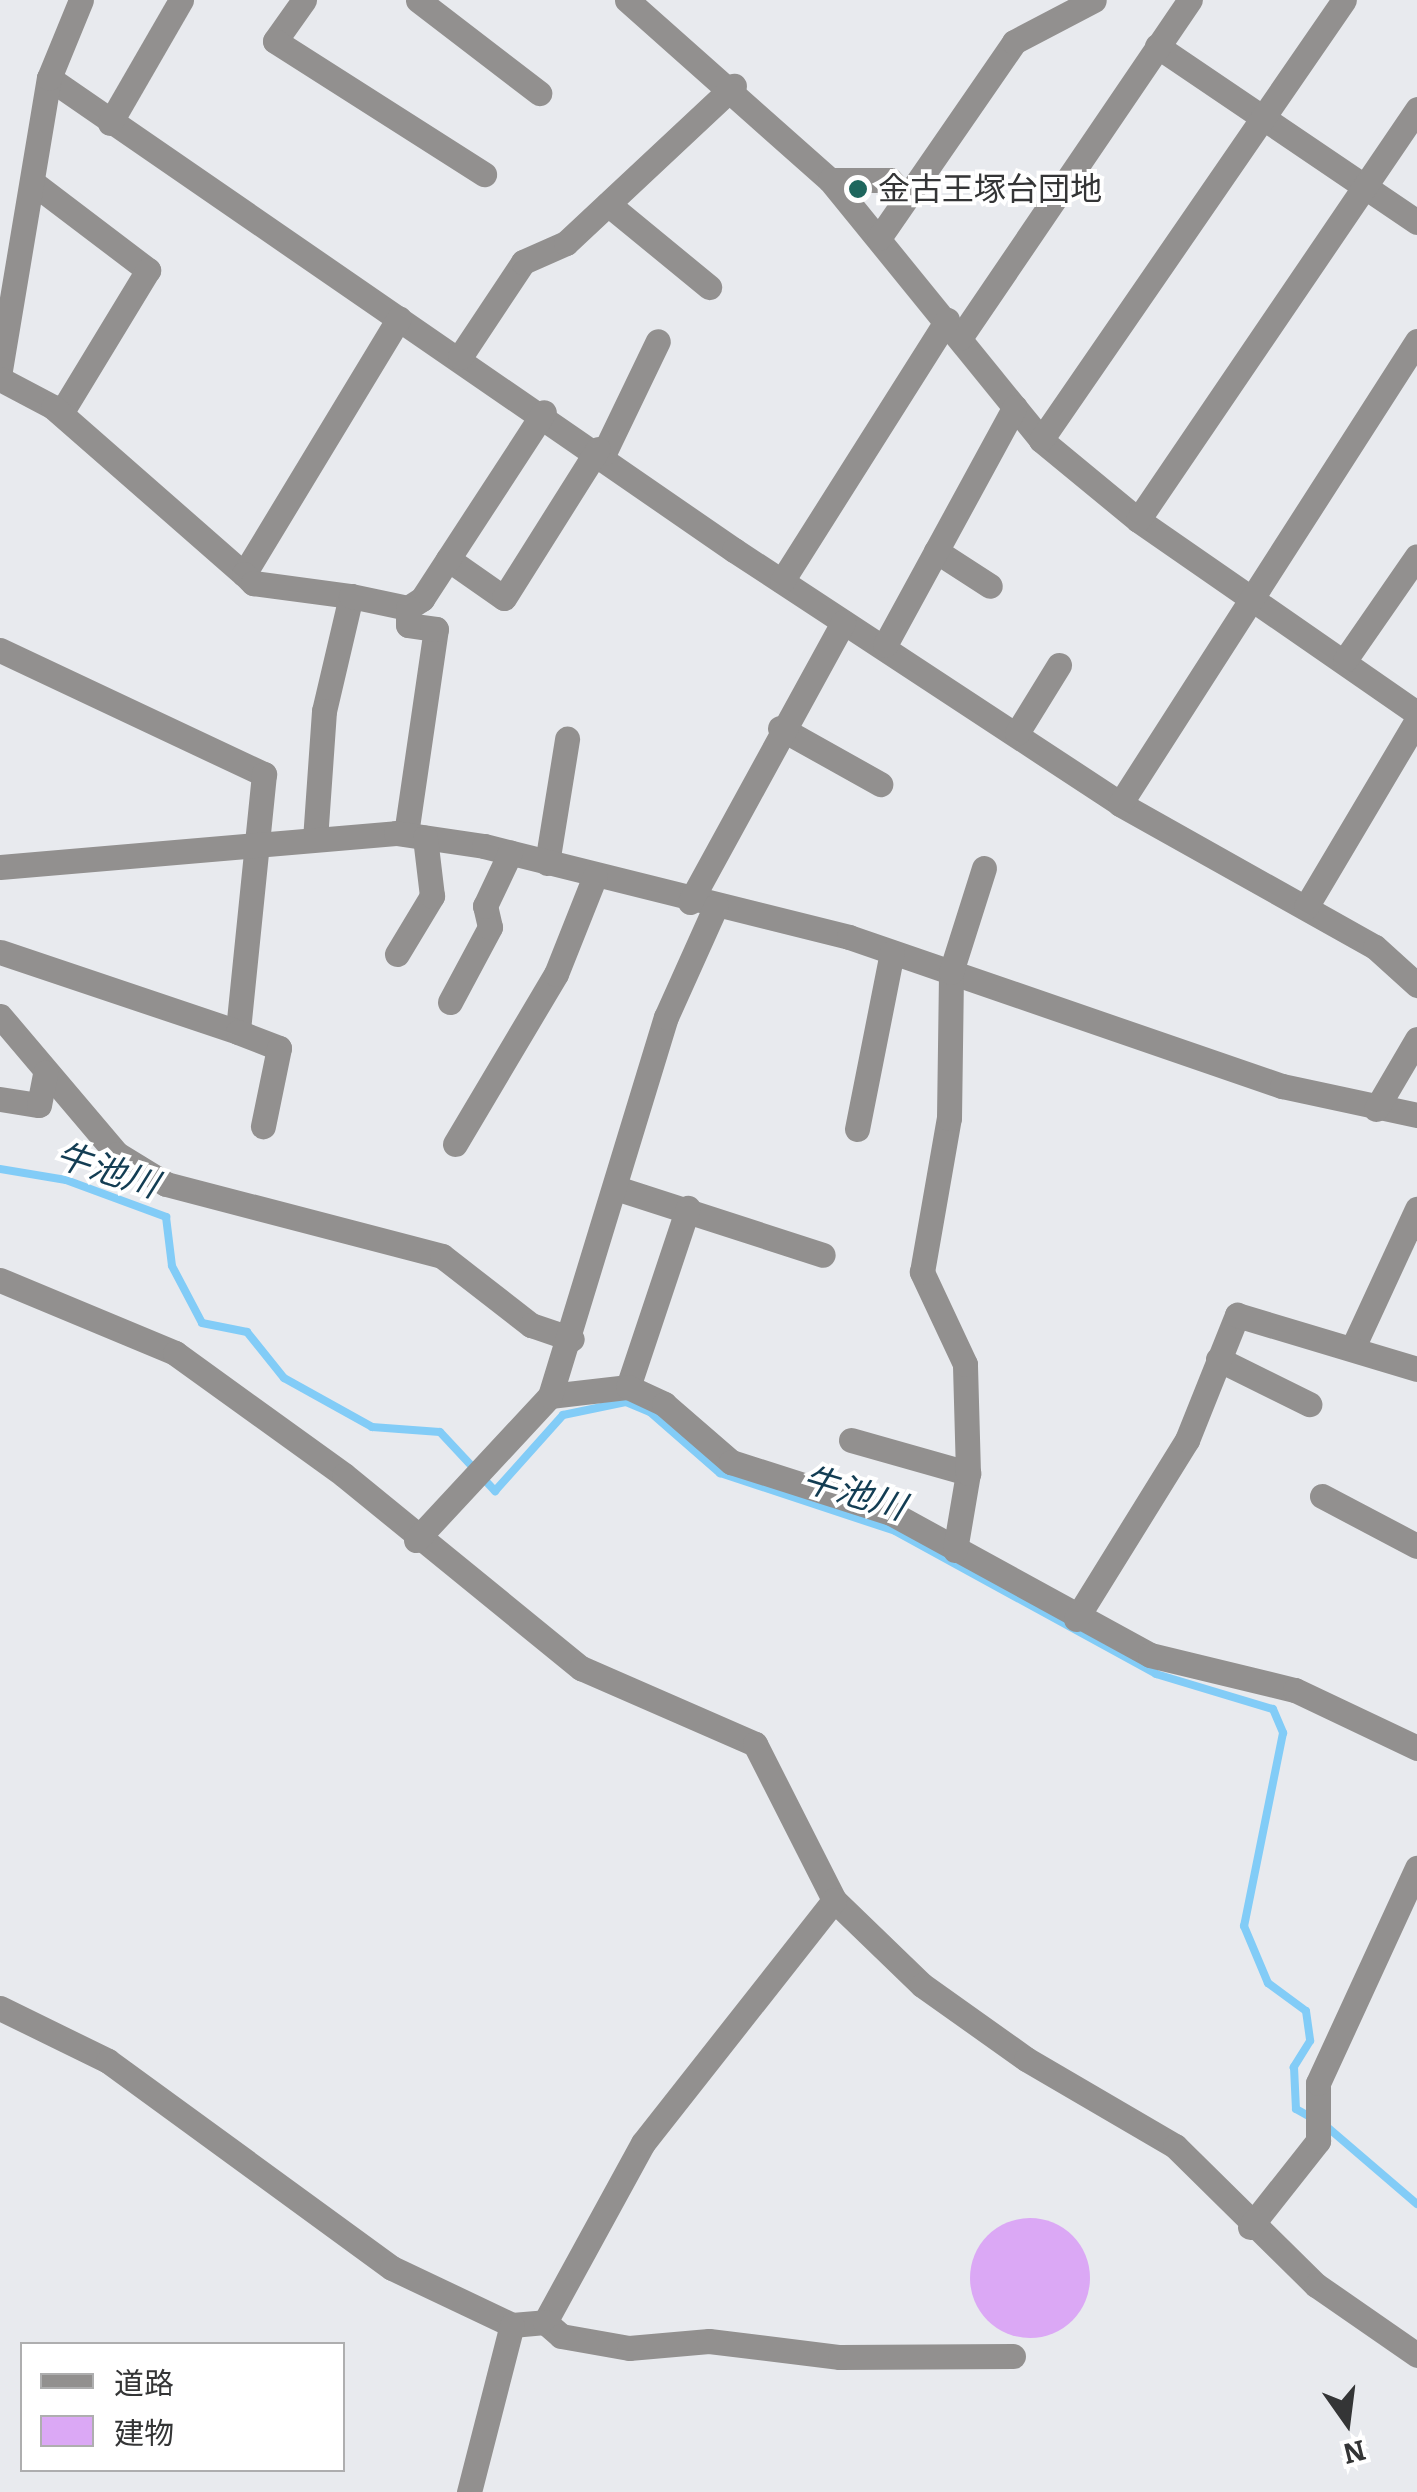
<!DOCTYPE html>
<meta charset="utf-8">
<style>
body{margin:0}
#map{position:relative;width:1417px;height:2492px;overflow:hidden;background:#e8eaee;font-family:Bitter,"Noto Sans JP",serif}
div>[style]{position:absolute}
.stream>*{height:8px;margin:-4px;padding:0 4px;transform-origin:4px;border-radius:4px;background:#82ccf7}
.building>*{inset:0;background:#dba8f5}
.round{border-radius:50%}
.minor>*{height:25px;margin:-12.5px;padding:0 12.5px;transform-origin:12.5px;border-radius:12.5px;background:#92908f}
.dots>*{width:28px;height:28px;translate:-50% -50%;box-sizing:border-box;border:5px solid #fff;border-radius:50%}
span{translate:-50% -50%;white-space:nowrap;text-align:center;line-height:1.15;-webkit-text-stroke:8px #fff;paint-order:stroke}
.poi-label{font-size:32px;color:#343536}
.left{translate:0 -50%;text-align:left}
.water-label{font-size:35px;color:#133d53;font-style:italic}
.legend{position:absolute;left:20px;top:2342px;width:325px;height:130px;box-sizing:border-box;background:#fff;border:2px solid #aeaeaf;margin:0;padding:12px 18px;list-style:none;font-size:30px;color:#343536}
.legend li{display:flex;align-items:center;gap:20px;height:50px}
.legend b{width:50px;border:2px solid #aeaeaf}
.north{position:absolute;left:1297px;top:2372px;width:100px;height:100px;-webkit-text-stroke:8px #fff;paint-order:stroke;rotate:166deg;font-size:28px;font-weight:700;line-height:40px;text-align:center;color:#343536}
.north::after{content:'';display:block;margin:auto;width:35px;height:45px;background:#343536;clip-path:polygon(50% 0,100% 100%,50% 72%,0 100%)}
</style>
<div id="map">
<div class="stream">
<i style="left:0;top:1169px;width:67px;rotate:9.5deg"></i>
<i style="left:66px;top:1180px;width:107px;rotate:20.3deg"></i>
<i style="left:166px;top:1217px;width:49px;rotate:83deg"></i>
<i style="left:172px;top:1266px;width:64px;rotate:62.2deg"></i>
<i style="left:202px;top:1323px;width:46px;rotate:11.3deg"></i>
<i style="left:247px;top:1332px;width:59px;rotate:51.2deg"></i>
<i style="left:284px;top:1378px;width:101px;rotate:29.1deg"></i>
<i style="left:372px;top:1427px;width:68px;rotate:4.2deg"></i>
<i style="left:440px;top:1432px;width:81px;rotate:47deg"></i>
<i style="left:495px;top:1491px;width:102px;rotate:-48.2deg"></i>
<i style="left:563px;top:1415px;width:64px;rotate:-11.7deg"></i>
<i style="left:626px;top:1402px;width:26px;rotate:23deg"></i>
<i style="left:650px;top:1412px;width:93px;rotate:41.1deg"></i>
<i style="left:720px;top:1473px;width:184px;rotate:18.3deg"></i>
<i style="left:895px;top:1531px;width:298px;rotate:28.7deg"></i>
<i style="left:1156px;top:1674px;width:122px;rotate:16.7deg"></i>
<i style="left:1273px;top:1709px;width:26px;rotate:67deg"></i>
<i style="left:1283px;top:1733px;width:197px;rotate:101.4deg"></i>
<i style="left:1244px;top:1926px;width:62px;rotate:67.2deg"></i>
<i style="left:1268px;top:1983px;width:47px;rotate:36.4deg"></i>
<i style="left:1306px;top:2011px;width:30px;rotate:82deg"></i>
<i style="left:1310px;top:2041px;width:31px;rotate:122deg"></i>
<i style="left:1294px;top:2067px;width:42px;rotate:87.3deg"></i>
<i style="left:1296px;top:2109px;width:21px;rotate:29deg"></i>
<i style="left:1326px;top:2126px;width:120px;rotate:40.6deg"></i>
</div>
<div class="building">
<i class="round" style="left:970px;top:2218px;width:120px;height:120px"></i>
</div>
<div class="minor">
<i style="left:304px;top:0;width:50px;rotate:125.3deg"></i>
<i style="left:275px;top:41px;width:248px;rotate:32.5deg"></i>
<i style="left:418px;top:0;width:153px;rotate:37.5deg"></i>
<i style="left:627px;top:0;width:271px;rotate:41.6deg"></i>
<i style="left:830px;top:180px;width:335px;rotate:50.9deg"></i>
<i style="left:1041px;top:440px;width:126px;rotate:39.5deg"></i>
<i style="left:1138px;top:520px;width:339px;rotate:34.7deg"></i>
<i style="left:1157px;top:46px;width:314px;rotate:34.1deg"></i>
<i style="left:49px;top:78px;width:832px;rotate:34.57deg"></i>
<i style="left:734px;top:550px;width:462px;rotate:33.3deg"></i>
<i style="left:1120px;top:804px;width:292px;rotate:29.3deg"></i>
<i style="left:1375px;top:947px;width:57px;rotate:42.1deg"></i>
<i style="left:110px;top:123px;width:142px;rotate:-60deg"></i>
<i style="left:830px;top:180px;width:60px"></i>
<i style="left:890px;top:180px;width:22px;rotate:47deg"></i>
<i style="left:32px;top:182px;width:146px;rotate:37.2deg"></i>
<i style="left:148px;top:270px;width:167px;rotate:121.3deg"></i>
<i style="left:608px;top:204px;width:131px;rotate:39.4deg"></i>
<i style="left:879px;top:238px;width:238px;rotate:-55.4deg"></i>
<i style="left:1014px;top:42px;width:90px;rotate:-27.7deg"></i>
<i style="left:960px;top:338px;width:409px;rotate:-55.8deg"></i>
<i style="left:460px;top:357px;width:114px;rotate:-56.4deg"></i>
<i style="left:523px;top:262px;width:47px;rotate:-23.8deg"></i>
<i style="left:566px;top:243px;width:230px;rotate:-43.1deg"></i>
<i style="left:0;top:370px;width:296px;rotate:-80.5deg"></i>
<i style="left:49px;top:78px;width:84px;rotate:-67.7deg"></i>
<i style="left:0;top:379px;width:60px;rotate:27.8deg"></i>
<i style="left:53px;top:407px;width:254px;rotate:41.2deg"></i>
<i style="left:244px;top:574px;width:299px;rotate:-58.8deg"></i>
<i style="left:1041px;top:440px;width:534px;rotate:-55.45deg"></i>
<i style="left:604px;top:453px;width:124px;rotate:-64.3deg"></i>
<i style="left:1138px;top:520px;width:497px;rotate:-55.8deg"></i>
<i style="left:936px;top:551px;width:64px;rotate:32.9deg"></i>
<i style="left:448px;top:559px;width:68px;rotate:34.9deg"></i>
<i style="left:504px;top:598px;width:176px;rotate:-57.8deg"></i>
<i style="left:244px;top:574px;width:13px;rotate:45deg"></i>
<i style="left:253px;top:583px;width:99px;rotate:7.6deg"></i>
<i style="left:351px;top:596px;width:118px;rotate:103.2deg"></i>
<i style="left:324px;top:711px;width:128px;rotate:94deg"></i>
<i style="left:782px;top:581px;width:309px;rotate:-57.7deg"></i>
<i style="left:351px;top:596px;width:58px;rotate:11.9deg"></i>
<i style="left:408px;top:608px;width:17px;rotate:-33deg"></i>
<i style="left:422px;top:599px;width:223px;rotate:-56.9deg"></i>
<i style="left:885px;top:645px;width:271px;rotate:-61.4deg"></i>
<i style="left:0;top:650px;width:292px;rotate:25.2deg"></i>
<i style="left:264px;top:774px;width:259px;rotate:95.8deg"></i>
<i style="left:238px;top:1032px;width:251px;rotate:-161.4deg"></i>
<i style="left:1345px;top:660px;width:126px;rotate:-55.3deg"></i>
<i style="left:780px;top:728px;width:115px;rotate:29.2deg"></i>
<i style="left:1017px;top:733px;width:80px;rotate:-58.3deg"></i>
<i style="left:1120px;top:804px;width:550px;rotate:-57.32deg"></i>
<i style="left:406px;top:834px;width:207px;rotate:-81.7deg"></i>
<i style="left:436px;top:629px;width:28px;rotate:-172deg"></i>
<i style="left:408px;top:625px;width:17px;rotate:-90deg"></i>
<i style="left:547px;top:863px;width:126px;rotate:-80.8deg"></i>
<i style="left:0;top:867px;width:397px;rotate:-4.9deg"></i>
<i style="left:396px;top:833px;width:89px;rotate:8.4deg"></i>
<i style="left:484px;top:846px;width:376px;rotate:14deg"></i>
<i style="left:849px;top:937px;width:458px;rotate:19deg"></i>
<i style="left:1282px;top:1086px;width:138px;rotate:12.1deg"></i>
<i style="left:690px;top:902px;width:319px;rotate:-61.3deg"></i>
<i style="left:1306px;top:907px;width:217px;rotate:-59.3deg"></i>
<i style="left:397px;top:954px;width:68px;rotate:-58.9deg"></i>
<i style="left:432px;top:896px;width:59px;rotate:-96.8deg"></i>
<i style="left:450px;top:1002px;width:85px;rotate:-61.9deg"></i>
<i style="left:490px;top:927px;width:22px;rotate:-103deg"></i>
<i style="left:485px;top:906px;width:59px;rotate:-64.7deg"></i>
<i style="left:0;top:1016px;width:181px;rotate:49.7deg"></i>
<i style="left:117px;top:1154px;width:57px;rotate:31.5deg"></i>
<i style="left:166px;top:1184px;width:285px;rotate:14.6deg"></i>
<i style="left:442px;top:1256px;width:113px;rotate:37.8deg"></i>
<i style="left:531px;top:1325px;width:43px;rotate:18.9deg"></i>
<i style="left:238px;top:1032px;width:44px;rotate:21.3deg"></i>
<i style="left:279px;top:1048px;width:80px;rotate:101.6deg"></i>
<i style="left:0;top:1099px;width:39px;rotate:9deg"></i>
<i style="left:39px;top:1105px;width:33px;rotate:-79deg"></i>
<i style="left:1376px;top:1109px;width:81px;rotate:-59.6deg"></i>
<i style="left:857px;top:1129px;width:180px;rotate:-78.8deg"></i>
<i style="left:455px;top:1144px;width:198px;rotate:-59.3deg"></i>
<i style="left:556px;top:974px;width:105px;rotate:-68.3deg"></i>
<i style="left:619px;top:1189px;width:214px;rotate:17.9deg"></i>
<i style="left:0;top:1280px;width:190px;rotate:22.6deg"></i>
<i style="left:175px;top:1353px;width:208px;rotate:35.8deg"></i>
<i style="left:344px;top:1475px;width:306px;rotate:39.2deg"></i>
<i style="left:581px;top:1668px;width:190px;rotate:23.6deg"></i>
<i style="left:755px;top:1744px;width:175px;rotate:63.1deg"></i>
<i style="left:834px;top:1900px;width:122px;rotate:44deg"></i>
<i style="left:922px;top:1985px;width:128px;rotate:35.4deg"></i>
<i style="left:1026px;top:2059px;width:173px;rotate:30.3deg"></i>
<i style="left:1175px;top:2146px;width:198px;rotate:44.6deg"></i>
<i style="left:1316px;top:2285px;width:123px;rotate:34.7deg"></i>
<i style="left:1355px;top:1343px;width:148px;rotate:-65.2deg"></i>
<i style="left:1218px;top:1359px;width:102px;rotate:26.3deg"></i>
<i style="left:628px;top:1387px;width:189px;rotate:-71.5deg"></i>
<i style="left:550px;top:1396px;width:79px;rotate:-6.6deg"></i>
<i style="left:628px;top:1387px;width:40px;rotate:25deg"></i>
<i style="left:664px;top:1404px;width:89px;rotate:40.9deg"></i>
<i style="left:731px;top:1462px;width:168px;rotate:17.7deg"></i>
<i style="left:891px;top:1513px;width:295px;rotate:28.7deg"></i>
<i style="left:1150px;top:1655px;width:149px;rotate:13.6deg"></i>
<i style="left:1295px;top:1690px;width:135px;rotate:25.4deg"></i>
<i style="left:851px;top:1440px;width:122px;rotate:15.8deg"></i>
<i style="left:1322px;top:1496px;width:107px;rotate:27.8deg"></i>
<i style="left:416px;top:1540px;width:197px;rotate:-47.1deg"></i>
<i style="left:550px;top:1396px;width:396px;rotate:-73deg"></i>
<i style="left:666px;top:1017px;width:122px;rotate:-65.8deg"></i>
<i style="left:955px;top:1550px;width:78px;rotate:-80.4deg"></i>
<i style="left:968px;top:1473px;width:109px;rotate:-91.6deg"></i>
<i style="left:965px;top:1364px;width:102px;rotate:-115.1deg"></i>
<i style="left:922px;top:1272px;width:156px;rotate:-80.1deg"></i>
<i style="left:949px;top:1118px;width:146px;rotate:-89.2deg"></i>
<i style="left:951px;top:972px;width:109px;rotate:-72.4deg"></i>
<i style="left:1076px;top:1619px;width:211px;rotate:-58.2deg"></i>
<i style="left:1187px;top:1440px;width:135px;rotate:-68.2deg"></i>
<i style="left:1237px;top:1315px;width:188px;rotate:16.7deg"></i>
<i style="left:0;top:2008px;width:120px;rotate:26.1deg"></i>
<i style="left:108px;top:2061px;width:351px;rotate:36.1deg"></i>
<i style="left:392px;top:2268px;width:133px;rotate:25.4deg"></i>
<i style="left:512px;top:2325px;width:33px;rotate:-5deg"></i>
<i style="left:545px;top:2322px;width:204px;rotate:-61.3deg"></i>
<i style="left:643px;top:2143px;width:309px;rotate:-51.8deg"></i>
<i style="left:1250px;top:2227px;width:110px;rotate:-51.7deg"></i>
<i style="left:1318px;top:2141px;width:58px;rotate:-90deg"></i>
<i style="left:1318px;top:2083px;width:237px;rotate:-65.3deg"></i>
<i style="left:545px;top:2322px;width:21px;rotate:41deg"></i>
<i style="left:561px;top:2336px;width:69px;rotate:10deg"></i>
<i style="left:629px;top:2348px;width:80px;rotate:-5deg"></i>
<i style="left:709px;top:2341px;width:132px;rotate:7deg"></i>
<i style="left:840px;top:2357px;width:173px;rotate:-0.3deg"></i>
<i style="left:469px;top:2492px;width:172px;rotate:-75.6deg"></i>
</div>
<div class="dots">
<i style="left:858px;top:189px;background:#1f675e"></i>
</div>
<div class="poi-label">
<span class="left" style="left:878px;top:189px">金古王塚台団地</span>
</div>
<div class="water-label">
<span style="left:107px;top:1170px;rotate:18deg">牛池川</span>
<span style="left:854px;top:1493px;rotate:17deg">牛池川</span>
</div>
<ul class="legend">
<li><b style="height:12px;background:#92908f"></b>道路</li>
<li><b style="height:28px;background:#dba8f5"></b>建物</li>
</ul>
<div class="north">N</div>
</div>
